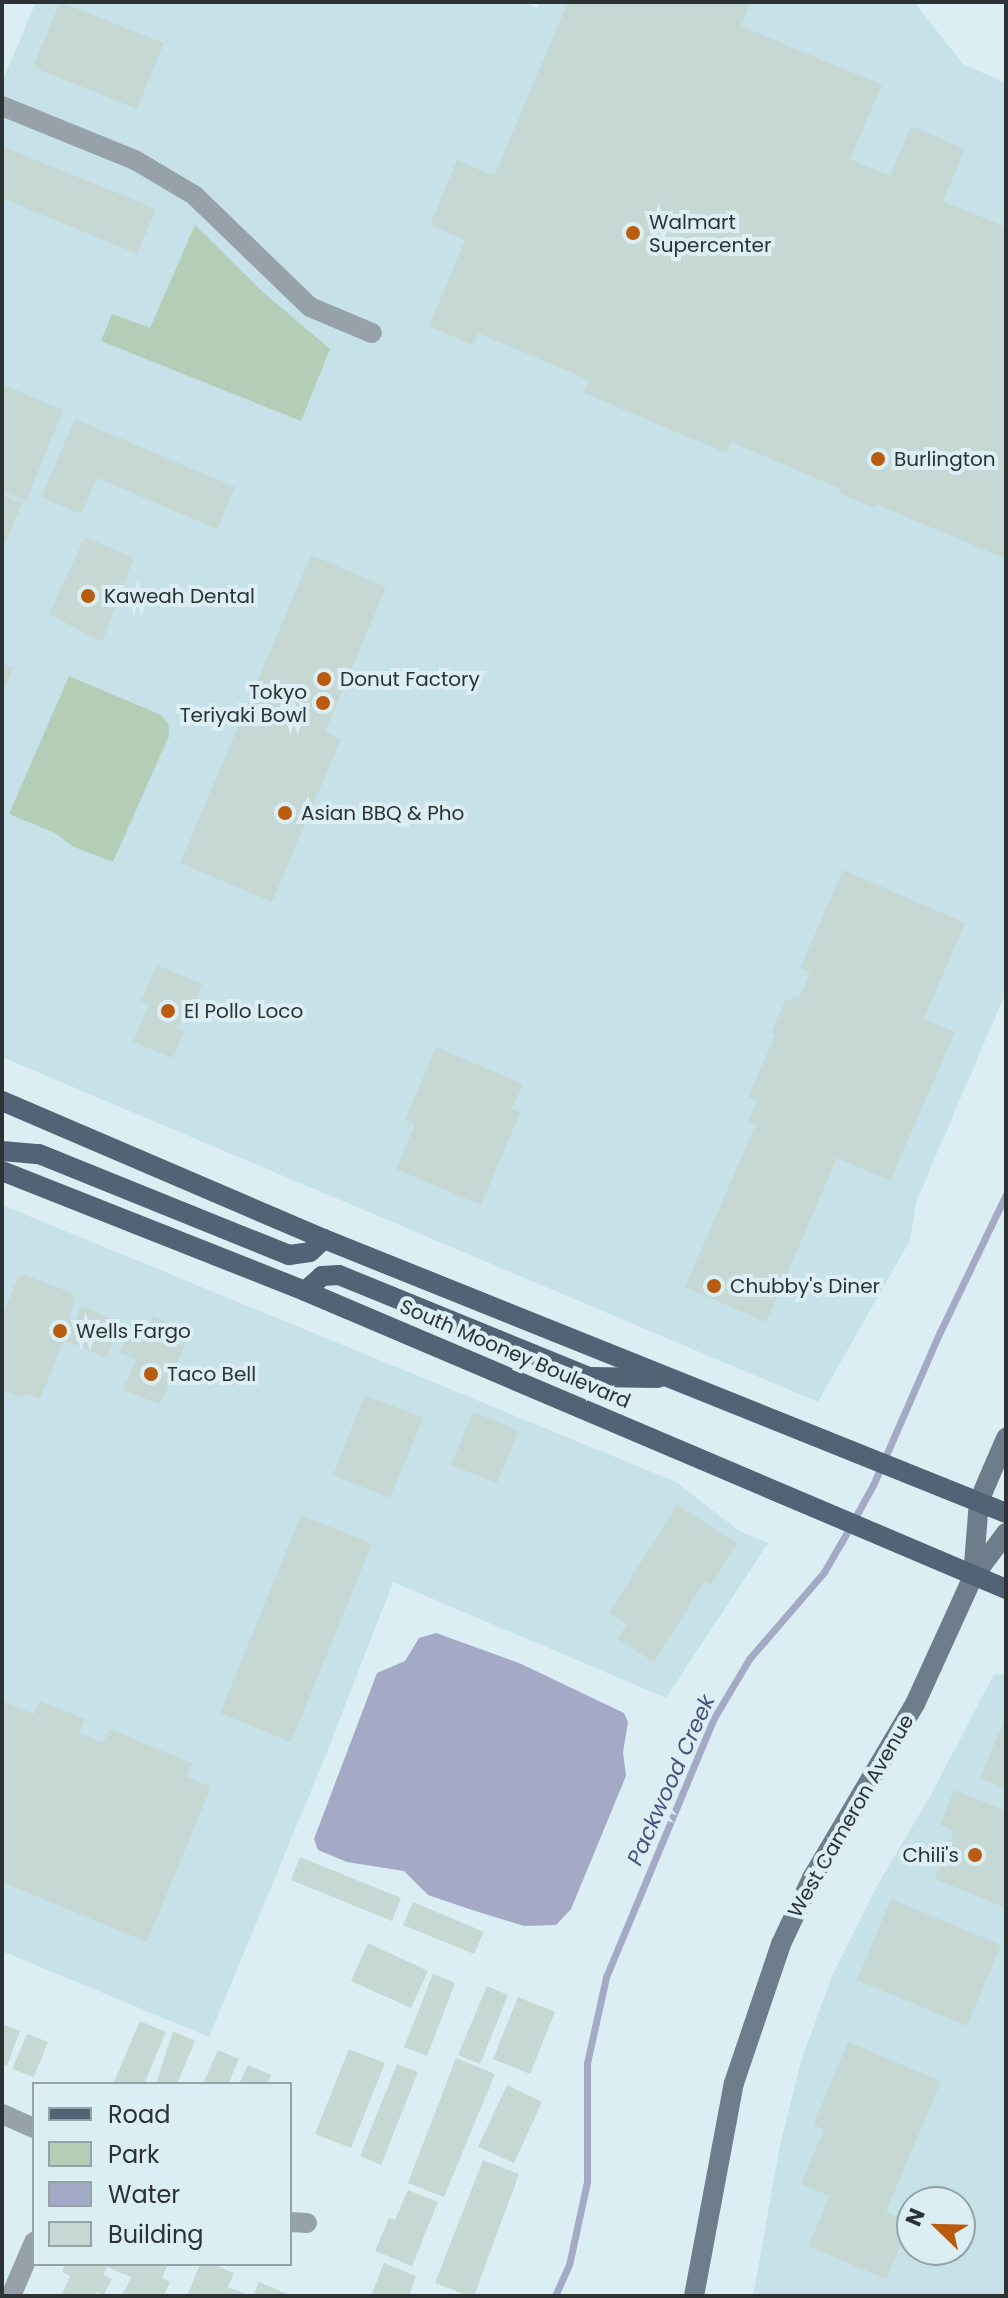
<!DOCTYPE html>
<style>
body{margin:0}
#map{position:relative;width:1008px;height:2298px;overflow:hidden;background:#dbeef3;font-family:Poppins,sans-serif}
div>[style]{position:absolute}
.built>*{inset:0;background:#c6e1e8}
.green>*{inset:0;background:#b3cdb6}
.water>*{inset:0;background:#a4a9c6}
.stream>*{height:7px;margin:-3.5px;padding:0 3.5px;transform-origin:3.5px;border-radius:3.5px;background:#a4a9c6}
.building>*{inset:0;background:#c5d8d4}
.street>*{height:20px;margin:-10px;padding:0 10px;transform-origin:10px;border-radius:10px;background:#96a1aa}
.secondary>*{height:20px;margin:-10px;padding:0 10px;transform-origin:10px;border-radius:10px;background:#6d7d8b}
.primary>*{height:20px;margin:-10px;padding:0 10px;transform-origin:10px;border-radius:10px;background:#516475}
.dots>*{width:22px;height:22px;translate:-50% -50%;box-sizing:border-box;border:4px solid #dbeef3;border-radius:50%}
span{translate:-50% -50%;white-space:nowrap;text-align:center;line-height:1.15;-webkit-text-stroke:8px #dbeef3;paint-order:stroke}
.poi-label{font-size:20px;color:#2b3334}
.left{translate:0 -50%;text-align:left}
.right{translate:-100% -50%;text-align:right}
.street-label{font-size:20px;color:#2b3334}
.water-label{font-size:22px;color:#4b517d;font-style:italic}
.frame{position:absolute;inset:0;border:4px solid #2b3334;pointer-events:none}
.legend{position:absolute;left:32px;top:2082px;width:260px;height:184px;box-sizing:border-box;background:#dbeef3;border:2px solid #95a3a7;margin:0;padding:10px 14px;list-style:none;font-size:24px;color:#2b3334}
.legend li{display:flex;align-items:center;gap:16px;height:40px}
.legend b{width:40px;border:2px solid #95a3a7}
.north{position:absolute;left:896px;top:2186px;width:80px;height:80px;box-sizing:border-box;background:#dbeef3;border:2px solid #95a3a7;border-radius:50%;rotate:293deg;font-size:22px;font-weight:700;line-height:32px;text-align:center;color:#2b3334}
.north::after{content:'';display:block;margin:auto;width:28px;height:36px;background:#ba5c10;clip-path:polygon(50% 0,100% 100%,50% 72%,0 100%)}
</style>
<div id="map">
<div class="built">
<i style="clip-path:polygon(36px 2px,522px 2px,537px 8px,540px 2px,914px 2px,963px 64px,1006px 83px,1006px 992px,916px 1202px,910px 1240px,818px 1402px,2px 1057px,2px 82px)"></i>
<i style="clip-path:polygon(2px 1205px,676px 1482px,739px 1531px,768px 1543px,666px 1698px,393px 1582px,325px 1757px,209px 2037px,2px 1951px)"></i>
<i style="clip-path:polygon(evenodd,994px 1674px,1006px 1675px,1006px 2296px,753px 2296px,780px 2145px,801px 2061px,832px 1976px,877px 1886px,932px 1793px,994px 1674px,912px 2202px,960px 2202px,960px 2250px,912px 2250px,912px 2202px)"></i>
</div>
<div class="green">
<i style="clip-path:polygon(195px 225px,264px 293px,330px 349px,301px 421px,101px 341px,112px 314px,150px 328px)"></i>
<i style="clip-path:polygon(69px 676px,161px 715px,169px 725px,169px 736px,113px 862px,72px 846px,55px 833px,9px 814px)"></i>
</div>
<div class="water">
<i style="clip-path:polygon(436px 1633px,519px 1663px,624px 1713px,628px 1722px,623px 1752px,626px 1776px,571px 1909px,556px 1925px,524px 1926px,469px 1909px,428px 1895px,404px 1871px,347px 1862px,318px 1850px,314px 1839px,377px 1673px,405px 1661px,419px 1638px)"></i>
</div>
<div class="stream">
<i style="left:555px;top:2296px;width:34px;rotate:-66deg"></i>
<i style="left:569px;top:2265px;width:85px;rotate:-77.8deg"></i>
<i style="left:587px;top:2182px;width:119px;rotate:-90deg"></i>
<i style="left:587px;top:2063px;width:88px;rotate:-77.5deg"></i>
<i style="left:606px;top:1977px;width:281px;rotate:-67.4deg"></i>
<i style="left:714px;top:1718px;width:69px;rotate:-59.3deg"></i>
<i style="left:749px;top:1659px;width:115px;rotate:-49.2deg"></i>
<i style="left:824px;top:1572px;width:34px;rotate:-60deg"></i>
<i style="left:841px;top:1543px;width:66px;rotate:-61.1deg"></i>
<i style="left:873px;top:1485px;width:167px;rotate:-66.4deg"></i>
<i style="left:940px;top:1332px;width:153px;rotate:-64.4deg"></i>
</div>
<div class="building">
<i style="clip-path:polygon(60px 2px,164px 43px,137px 109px,33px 67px)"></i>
<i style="clip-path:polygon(568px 2px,751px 2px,741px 26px,882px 85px,850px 159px,890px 176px,911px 126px,965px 149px,943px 201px,1006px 227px,1006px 559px,876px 504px,874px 508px,839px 493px,841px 489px,731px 442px,726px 453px,584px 393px,589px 380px,478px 333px,473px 345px,429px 326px,465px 240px,430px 225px,457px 160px,494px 176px)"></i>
<i style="clip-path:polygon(2px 146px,156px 209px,137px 254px,2px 198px)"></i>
<i style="clip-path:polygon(2px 384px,63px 410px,26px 501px,2px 491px)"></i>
<i style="clip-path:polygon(75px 419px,235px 487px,217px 529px,97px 478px,81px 514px,41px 497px)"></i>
<i style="clip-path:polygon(2px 495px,22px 503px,2px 552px)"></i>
<i style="clip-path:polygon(85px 537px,134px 558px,102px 642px,49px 614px)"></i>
<i style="clip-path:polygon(311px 555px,386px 587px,325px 732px,341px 739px,272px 902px,180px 863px)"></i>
<i style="clip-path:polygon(2px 663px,14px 668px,2px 695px)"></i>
<i style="clip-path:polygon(843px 870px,965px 923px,924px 1019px,955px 1032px,890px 1181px,837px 1158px,766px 1322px,685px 1287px,756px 1124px,748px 1121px,757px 1100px,748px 1097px,775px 1035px,771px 1033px,786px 999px,791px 1001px,793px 995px,799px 998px,810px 973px,800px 968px)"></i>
<i style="clip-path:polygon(157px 965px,202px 984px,187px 1020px,182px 1018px,177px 1028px,184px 1031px,173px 1058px,133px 1042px,149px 1004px,141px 1001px)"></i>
<i style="clip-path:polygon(436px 1047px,523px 1084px,512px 1109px,520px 1113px,481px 1205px,396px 1169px,415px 1125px,405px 1120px)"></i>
<i style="clip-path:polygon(25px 1275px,72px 1293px,75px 1302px,68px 1318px,75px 1321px,81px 1306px,121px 1322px,106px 1358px,64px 1340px,40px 1399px,28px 1394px,21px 1397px,2px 1390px,2px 1317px,18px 1277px)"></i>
<i style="clip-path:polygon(153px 1316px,190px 1333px,160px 1404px,123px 1390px,136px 1359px,120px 1353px,127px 1337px,142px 1343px)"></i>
<i style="clip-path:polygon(365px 1395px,423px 1418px,390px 1498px,333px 1475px)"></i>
<i style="clip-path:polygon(473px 1412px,519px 1431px,497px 1483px,451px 1465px)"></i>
<i style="clip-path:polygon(677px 1505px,737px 1543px,711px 1585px,705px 1581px,654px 1662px,617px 1639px,627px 1624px,609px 1613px)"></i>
<i style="clip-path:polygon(301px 1515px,372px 1544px,291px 1742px,220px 1713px)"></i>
<i style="clip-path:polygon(2px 1701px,34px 1714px,40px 1701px,85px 1719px,79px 1733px,103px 1743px,109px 1729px,192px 1763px,187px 1777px,211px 1787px,147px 1942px,2px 1882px)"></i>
<i style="clip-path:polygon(1006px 1716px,1006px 1789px,980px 1778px)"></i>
<i style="clip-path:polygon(954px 1790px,1006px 1811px,1006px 1908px,935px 1879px,954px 1831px,940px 1825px)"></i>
<i style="clip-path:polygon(300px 1857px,401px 1898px,392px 1921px,291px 1880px)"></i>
<i style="clip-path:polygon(891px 1899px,1001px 1945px,967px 2026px,857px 1980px)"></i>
<i style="clip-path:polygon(413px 1902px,484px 1932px,474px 1954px,403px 1925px)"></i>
<i style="clip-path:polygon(368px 1943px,428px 1971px,411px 2008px,351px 1981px)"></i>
<i style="clip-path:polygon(433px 1974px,455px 1983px,427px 2056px,404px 2047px)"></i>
<i style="clip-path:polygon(487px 1986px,508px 1995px,480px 2064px,458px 2055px)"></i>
<i style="clip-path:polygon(518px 1997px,555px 2012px,530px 2074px,493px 2059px)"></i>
<i style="clip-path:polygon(140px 2021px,166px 2032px,144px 2084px,113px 2084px)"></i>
<i style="clip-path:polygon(2px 2024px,20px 2031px,7px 2066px,2px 2064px)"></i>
<i style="clip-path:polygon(173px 2031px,195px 2041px,177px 2084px,156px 2084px)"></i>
<i style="clip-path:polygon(27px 2034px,48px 2042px,34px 2077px,12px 2069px)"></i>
<i style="clip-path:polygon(848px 2042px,941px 2081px,886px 2212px,910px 2222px,886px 2279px,808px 2246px,830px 2196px,801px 2184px,824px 2129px,813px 2125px)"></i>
<i style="clip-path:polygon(349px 2049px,385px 2063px,351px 2148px,315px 2134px)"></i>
<i style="clip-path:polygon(218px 2050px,239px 2059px,228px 2084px,203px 2084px)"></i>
<i style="clip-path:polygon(456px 2058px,495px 2074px,444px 2197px,408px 2183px)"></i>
<i style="clip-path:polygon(397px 2064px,418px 2072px,381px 2165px,360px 2156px)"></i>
<i style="clip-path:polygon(248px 2065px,271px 2075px,267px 2084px,239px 2084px)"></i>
<i style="clip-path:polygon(507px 2085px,542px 2102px,514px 2163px,478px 2147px)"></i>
<i style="clip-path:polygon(483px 2160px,519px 2174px,474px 2296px,469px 2296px,435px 2283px)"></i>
<i style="clip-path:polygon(408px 2190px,438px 2202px,412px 2266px,375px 2251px,389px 2218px,395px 2220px)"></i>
<i style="clip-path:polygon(384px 2263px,416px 2276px,409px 2296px,371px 2296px)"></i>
<i style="clip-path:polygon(65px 2264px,168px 2264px,162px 2278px,170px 2282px,164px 2296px,122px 2296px,131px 2277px,107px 2267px,103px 2275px,112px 2279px,104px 2295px,96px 2292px,95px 2296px,61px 2296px,70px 2276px,62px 2272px)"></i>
<i style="clip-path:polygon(200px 2264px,212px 2264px,234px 2273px,228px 2287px,251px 2296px,187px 2296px)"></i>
<i style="clip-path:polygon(259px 2282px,292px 2296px,253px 2296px)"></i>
</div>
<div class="street">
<i style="left:2px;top:106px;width:144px;rotate:22.1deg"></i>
<i style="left:135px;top:160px;width:69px;rotate:30.7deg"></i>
<i style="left:194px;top:195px;width:161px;rotate:44deg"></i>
<i style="left:310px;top:307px;width:67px;rotate:22.8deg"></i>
<i style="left:2px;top:2114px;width:35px;rotate:24deg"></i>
<i style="left:290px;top:2222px;width:17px;rotate:3deg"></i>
<i style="left:11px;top:2296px;width:59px;rotate:-66.9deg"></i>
</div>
<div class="secondary">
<i style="left:973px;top:1577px;width:76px;rotate:-85.5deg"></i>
<i style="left:979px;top:1501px;width:69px;rotate:-66.8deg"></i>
<i style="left:694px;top:2296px;width:217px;rotate:-79.4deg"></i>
<i style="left:734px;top:2083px;width:147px;rotate:-71.3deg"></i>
<i style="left:781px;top:1944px;width:73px;rotate:-64.8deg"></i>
<i style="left:812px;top:1878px;width:202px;rotate:-59.4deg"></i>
<i style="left:915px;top:1704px;width:140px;rotate:-65.5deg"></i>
<i style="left:973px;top:1577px;width:55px;rotate:-53.1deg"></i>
</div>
<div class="primary">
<i style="left:2px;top:1101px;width:350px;rotate:23.2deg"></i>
<i style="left:324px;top:1239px;width:735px;rotate:21.89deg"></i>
<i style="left:2px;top:1151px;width:37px;rotate:5deg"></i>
<i style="left:39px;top:1154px;width:270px;rotate:22deg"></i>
<i style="left:289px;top:1255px;width:21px;rotate:-8deg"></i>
<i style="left:310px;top:1252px;width:19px;rotate:-43deg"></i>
<i style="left:2px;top:1171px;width:326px;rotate:21.6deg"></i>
<i style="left:305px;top:1291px;width:762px;rotate:23.03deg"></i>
<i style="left:305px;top:1291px;width:23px;rotate:-41deg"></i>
<i style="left:322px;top:1276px;width:17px;rotate:-3deg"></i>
<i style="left:339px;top:1275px;width:270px;rotate:22.2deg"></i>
<i style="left:589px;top:1377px;width:69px;rotate:0.8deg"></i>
</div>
<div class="dots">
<i style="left:633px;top:233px;background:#ba5c10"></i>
<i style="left:878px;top:459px;background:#ba5c10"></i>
<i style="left:88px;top:596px;background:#ba5c10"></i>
<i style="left:324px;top:679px;background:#ba5c10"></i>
<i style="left:323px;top:703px;background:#ba5c10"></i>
<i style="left:285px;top:813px;background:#ba5c10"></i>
<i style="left:168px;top:1011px;background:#ba5c10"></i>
<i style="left:714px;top:1286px;background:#ba5c10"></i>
<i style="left:60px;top:1331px;background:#ba5c10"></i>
<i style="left:151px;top:1374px;background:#ba5c10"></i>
<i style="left:975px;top:1855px;background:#ba5c10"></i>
</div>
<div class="poi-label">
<span class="left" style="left:649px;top:234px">Walmart<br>Supercenter</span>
<span class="left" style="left:894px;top:459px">Burlington</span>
<span class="left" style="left:104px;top:596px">Kaweah Dental</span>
<span class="left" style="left:340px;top:679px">Donut Factory</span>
<span class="right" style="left:307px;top:704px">Tokyo<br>Teriyaki Bowl</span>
<span class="left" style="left:301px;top:813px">Asian BBQ &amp; Pho</span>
<span class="left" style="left:184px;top:1011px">El Pollo Loco</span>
<span class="left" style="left:730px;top:1286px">Chubby's Diner</span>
<span class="left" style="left:76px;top:1331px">Wells Fargo</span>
<span class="left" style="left:167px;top:1374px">Taco Bell</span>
<span class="right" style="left:959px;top:1855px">Chili's</span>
</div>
<div class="street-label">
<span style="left:515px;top:1354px;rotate:23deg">South Mooney Boulevard</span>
<span style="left:851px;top:1816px;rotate:-60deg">West Cameron Avenue</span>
</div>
<div class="water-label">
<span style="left:671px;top:1780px;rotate:-66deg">Packwood Creek</span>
</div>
<div class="frame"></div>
<ul class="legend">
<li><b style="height:10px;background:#516475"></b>Road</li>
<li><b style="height:22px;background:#b3cdb6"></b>Park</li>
<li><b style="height:22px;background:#a4a9c6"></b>Water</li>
<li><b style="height:22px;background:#c5d8d4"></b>Building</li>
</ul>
<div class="north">N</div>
</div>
